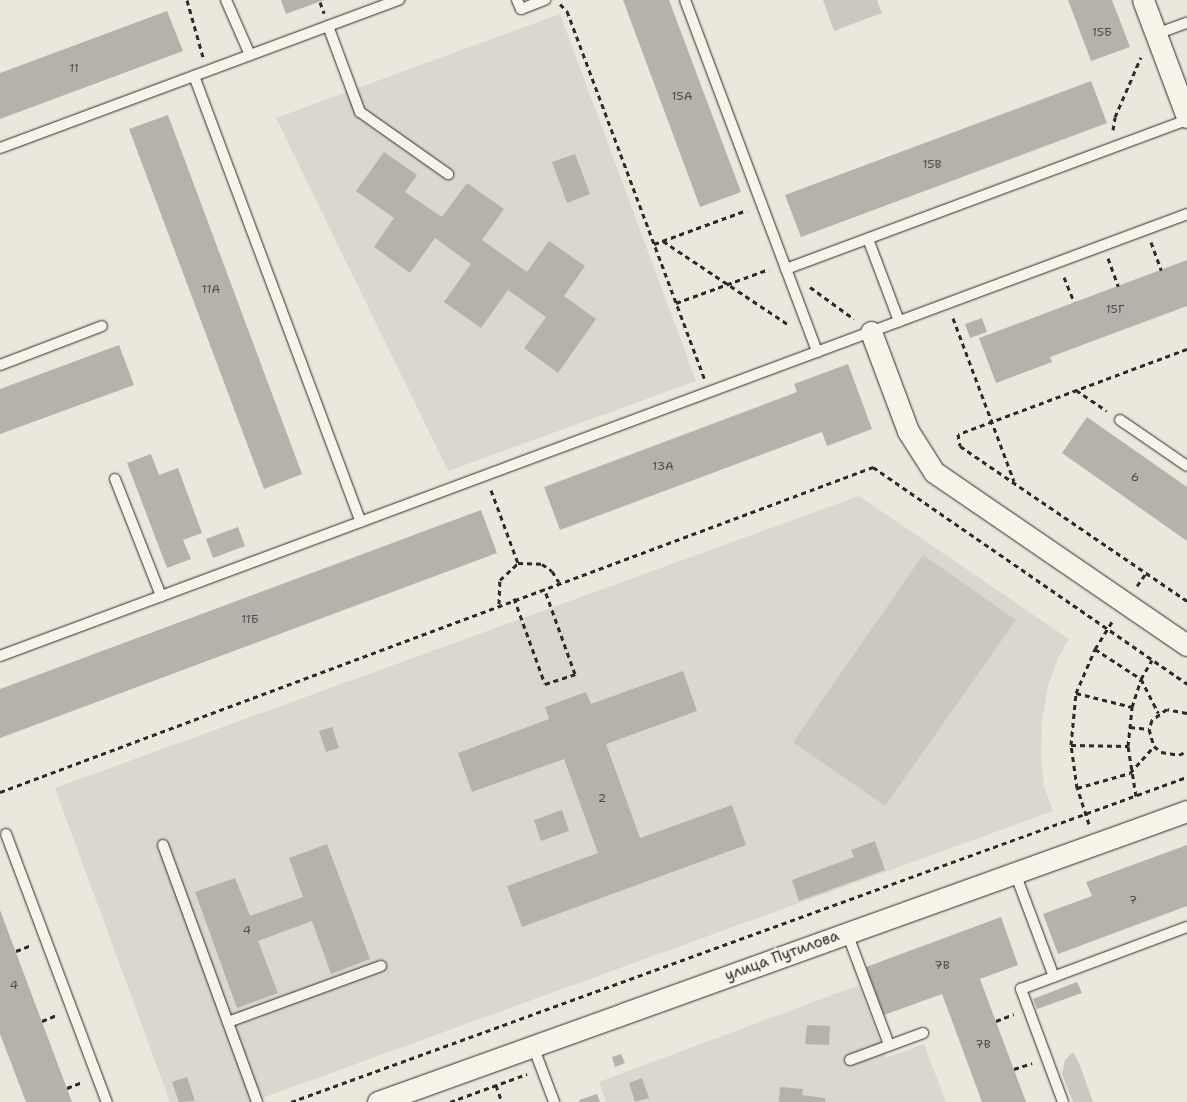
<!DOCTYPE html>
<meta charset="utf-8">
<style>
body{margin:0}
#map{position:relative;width:1187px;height:1102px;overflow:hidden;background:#ebe7dd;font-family:"Shantell Sans",sans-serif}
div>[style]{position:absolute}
.built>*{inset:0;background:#dbd7ce}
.green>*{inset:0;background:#cbc8bf}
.building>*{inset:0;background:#b5b2ab}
.path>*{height:3px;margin-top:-1.5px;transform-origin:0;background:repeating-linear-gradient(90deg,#2b2b2b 0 5px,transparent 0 9px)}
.roads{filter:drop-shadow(0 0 1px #2b2b2b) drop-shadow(0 0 1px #2b2b2b)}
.lane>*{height:10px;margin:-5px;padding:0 5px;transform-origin:5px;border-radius:5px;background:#f7f3e8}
.street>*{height:21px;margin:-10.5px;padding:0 10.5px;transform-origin:10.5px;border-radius:10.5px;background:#f7f3e8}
span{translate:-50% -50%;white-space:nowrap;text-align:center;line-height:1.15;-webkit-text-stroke:4.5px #f7f3e8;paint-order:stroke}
.number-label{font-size:12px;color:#4e4d4b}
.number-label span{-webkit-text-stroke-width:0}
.street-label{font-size:15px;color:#2b2b2b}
</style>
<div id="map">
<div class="built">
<i style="clip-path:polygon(560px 14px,696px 381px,448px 471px,276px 118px)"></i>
<i style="clip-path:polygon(859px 496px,1069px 639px,1058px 658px,1048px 686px,1042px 722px,1041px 759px,1044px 786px,1053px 811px,251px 1102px,170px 1102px,55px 788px)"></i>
<i style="clip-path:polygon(859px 985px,886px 1058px,924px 1044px,946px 1102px,606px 1102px,599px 1082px)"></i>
</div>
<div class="green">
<i style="clip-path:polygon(823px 0,877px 0,882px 13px,834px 31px)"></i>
<i style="clip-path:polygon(923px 555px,1016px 620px,885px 806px,793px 742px)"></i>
<i style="clip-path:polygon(1073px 1052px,1079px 1063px,1093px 1102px,1073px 1102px,1062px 1074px,1065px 1060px)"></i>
</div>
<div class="building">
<i style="clip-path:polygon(281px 0,324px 0,286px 14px)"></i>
<i style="clip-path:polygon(623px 0,669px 0,741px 192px,700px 207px)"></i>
<i style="clip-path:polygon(1068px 0,1112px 0,1130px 47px,1091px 61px)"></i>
<i style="clip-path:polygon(167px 11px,183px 51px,0 119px,0 73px)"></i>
<i style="clip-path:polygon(1091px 81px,1107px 123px,801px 237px,785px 195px)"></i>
<i style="clip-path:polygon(168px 115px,302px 474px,264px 489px,129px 129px)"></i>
<i style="clip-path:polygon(384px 152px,417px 175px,405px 192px,442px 217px,467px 183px,504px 209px,482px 240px,527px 272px,549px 241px,585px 266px,564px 296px,596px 319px,558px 373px,524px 348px,546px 317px,508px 290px,481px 328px,444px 302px,471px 264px,435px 238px,410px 273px,374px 247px,394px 218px,356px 191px)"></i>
<i style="clip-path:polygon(575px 154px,590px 194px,567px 203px,552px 162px)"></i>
<i style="clip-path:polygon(1187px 260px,1187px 306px,1050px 357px,1052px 362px,996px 383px,979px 338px)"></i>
<i style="clip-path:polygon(982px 318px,987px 332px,970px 338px,965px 324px)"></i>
<i style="clip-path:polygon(119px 345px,134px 385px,0 434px,0 389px)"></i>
<i style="clip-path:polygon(848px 364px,872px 429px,827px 446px,822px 432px,560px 530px,544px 487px,797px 392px,794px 384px)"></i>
<i style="clip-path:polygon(1087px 417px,1187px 487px,1187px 541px,1062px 453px)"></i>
<i style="clip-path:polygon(151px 454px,159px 475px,178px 468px,202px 533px,183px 540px,191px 559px,167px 568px,127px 463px)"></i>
<i style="clip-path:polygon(481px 510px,497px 553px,0 738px,0 689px)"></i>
<i style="clip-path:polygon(238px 527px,245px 546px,213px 558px,206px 539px)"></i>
<i style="clip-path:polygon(683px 671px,697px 711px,606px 744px,640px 838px,732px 805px,746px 845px,522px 927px,507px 886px,598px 853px,564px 759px,472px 792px,458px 753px,549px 719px,545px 707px,586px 692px,591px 704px)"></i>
<i style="clip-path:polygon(332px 727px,339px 748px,326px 752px,319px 731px)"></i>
<i style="clip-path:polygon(562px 810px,569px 831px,541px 841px,534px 820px)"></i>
<i style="clip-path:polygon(875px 841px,885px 870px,799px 901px,792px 880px,854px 857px,851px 850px)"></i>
<i style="clip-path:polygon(327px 844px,370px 959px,331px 974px,312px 921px,258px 941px,278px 993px,237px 1008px,195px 892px,235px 878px,250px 916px,303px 897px,289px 858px)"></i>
<i style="clip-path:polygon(1187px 845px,1187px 906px,1058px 954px,1043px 914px,1092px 896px,1086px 882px)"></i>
<i style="clip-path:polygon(0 910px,72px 1102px,26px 1102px,0 1034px)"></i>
<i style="clip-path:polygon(1001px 917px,1018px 965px,980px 979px,1026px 1102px,982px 1102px,942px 994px,884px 1015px,866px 967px)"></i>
<i style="clip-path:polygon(1077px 982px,1082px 993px,1037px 1009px,1033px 999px)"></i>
<i style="clip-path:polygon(807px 1025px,830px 1026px,829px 1045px,805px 1044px)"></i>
<i style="clip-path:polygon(621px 1054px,625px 1063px,615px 1067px,612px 1057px)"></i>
<i style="clip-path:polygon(187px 1077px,195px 1101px,179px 1102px,172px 1082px)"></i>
<i style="clip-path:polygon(642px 1078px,649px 1098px,635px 1102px,629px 1083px)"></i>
<i style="clip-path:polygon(780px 1087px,803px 1089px,802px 1095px,825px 1098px,825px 1102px,779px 1102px)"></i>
<i style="clip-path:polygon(597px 1094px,600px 1102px,580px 1102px,579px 1100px)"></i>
</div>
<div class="path">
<i style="left:187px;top:0;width:59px;rotate:74.3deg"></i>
<i style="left:320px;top:2px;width:12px;rotate:70deg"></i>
<i style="left:560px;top:4px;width:10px;rotate:45deg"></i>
<i style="left:567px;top:11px;width:392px;rotate:69.5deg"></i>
<i style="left:1113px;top:130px;width:13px;rotate:-81deg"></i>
<i style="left:1115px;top:117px;width:65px;rotate:-66.6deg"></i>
<i style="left:663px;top:241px;width:151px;rotate:33.7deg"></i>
<i style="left:1151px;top:242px;width:30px;rotate:70deg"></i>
<i style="left:654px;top:244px;width:99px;rotate:-20.1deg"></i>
<i style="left:1108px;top:258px;width:30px;rotate:70deg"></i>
<i style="left:1064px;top:277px;width:27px;rotate:68deg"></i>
<i style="left:810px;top:287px;width:54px;rotate:36deg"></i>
<i style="left:676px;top:303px;width:99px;rotate:-20.1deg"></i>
<i style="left:953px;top:318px;width:174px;rotate:69.5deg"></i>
<i style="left:1187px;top:349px;width:244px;rotate:159.6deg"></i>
<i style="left:958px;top:434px;width:12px;rotate:81deg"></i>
<i style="left:960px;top:446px;width:275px;rotate:34.3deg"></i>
<i style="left:1076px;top:390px;width:37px;rotate:34deg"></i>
<i style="left:491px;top:490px;width:78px;rotate:69.7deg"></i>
<i style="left:1137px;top:586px;width:16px;rotate:-55deg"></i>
<i style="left:514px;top:598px;width:91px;rotate:70.2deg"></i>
<i style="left:545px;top:684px;width:32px;rotate:-18deg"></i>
<i style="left:575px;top:674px;width:91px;rotate:-109.8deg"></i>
<i style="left:499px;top:604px;width:24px;rotate:-88deg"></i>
<i style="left:500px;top:580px;width:25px;rotate:-43deg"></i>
<i style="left:518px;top:563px;width:24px;rotate:2deg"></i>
<i style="left:542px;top:564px;width:12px;rotate:35deg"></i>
<i style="left:552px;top:571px;width:13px;rotate:58deg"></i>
<i style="left:1095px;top:649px;width:55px;rotate:33.1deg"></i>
<i style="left:1141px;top:679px;width:38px;rotate:63deg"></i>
<i style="left:1076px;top:693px;width:58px;rotate:14deg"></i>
<i style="left:1187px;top:713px;width:20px;rotate:-169deg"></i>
<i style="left:1167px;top:709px;width:19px;rotate:144deg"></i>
<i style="left:1152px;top:720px;width:9px;rotate:108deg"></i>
<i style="left:1149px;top:729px;width:18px;rotate:74deg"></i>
<i style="left:1154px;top:746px;width:9px;rotate:41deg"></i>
<i style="left:1161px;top:752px;width:18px;rotate:9deg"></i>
<i style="left:1179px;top:755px;width:9px;rotate:-27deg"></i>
<i style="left:1130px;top:727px;width:19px;rotate:6deg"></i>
<i style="left:1071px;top:745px;width:57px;rotate:1deg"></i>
<i style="left:1077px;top:788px;width:55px;rotate:-15.8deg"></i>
<i style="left:1130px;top:773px;width:36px;rotate:-48deg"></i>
<i style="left:0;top:792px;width:932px;rotate:-20.42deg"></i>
<i style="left:873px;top:467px;width:382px;rotate:34.6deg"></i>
<i style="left:1136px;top:796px;width:51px;rotate:-99.1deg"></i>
<i style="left:1128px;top:746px;width:39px;rotate:-84deg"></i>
<i style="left:1132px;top:707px;width:29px;rotate:-72deg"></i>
<i style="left:1141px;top:679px;width:22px;rotate:-60deg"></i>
<i style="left:1089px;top:824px;width:38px;rotate:-108deg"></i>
<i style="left:1077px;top:788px;width:43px;rotate:-97.9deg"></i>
<i style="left:1071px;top:745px;width:52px;rotate:-84.5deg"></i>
<i style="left:1076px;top:693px;width:48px;rotate:-66.6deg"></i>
<i style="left:1095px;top:649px;width:34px;rotate:-58deg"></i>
<i style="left:16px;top:951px;width:17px;rotate:-21deg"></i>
<i style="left:42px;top:1021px;width:16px;rotate:-22deg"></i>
<i style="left:996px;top:1021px;width:19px;rotate:-21deg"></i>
<i style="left:1014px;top:1069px;width:19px;rotate:-18deg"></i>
<i style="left:496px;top:1085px;width:18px;rotate:71deg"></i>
<i style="left:67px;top:1088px;width:17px;rotate:-21deg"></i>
<i style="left:291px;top:1102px;width:953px;rotate:-19.94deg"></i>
<i style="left:450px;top:1102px;width:82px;rotate:-20deg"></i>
</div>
<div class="roads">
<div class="lane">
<i style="left:226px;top:0;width:60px;rotate:66.4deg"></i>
<i style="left:517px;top:0;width:10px;rotate:66deg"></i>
<i style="left:521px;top:9px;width:26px;rotate:-21deg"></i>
<i style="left:685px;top:0;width:376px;rotate:69.4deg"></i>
<i style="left:328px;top:26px;width:92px;rotate:69.6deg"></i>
<i style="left:360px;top:112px;width:108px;rotate:35.2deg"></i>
<i style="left:1156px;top:34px;width:33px;rotate:-20deg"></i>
<i style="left:194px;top:76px;width:476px;rotate:69.5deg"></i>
<i style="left:0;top:148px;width:426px;rotate:-20.4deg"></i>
<i style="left:868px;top:239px;width:88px;rotate:69.3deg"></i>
<i style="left:786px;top:269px;width:428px;rotate:-20.4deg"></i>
<i style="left:0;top:365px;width:109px;rotate:-20.9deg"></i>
<i style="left:1120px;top:420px;width:81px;rotate:34.5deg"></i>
<i style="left:115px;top:479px;width:126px;rotate:68.5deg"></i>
<i style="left:0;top:656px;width:1267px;rotate:-20.42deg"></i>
<i style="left:6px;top:834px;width:286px;rotate:69.4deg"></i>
<i style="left:163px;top:845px;width:274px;rotate:69.9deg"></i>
<i style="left:1015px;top:873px;width:111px;rotate:69.4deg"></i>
<i style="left:847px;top:933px;width:120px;rotate:69.4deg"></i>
<i style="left:228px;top:1022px;width:163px;rotate:-20.1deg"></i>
<i style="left:533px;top:1046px;width:60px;rotate:69.4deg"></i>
<i style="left:850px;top:1060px;width:78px;rotate:-20.3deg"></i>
<i style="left:1063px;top:1102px;width:121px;rotate:-110.4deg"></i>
<i style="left:1021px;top:989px;width:177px;rotate:-20.5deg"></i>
</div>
<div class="street">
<i style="left:1143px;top:0;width:125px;rotate:69.4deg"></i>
<i style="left:871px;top:332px;width:106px;rotate:69.5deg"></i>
<i style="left:908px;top:431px;width:49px;rotate:57.6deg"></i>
<i style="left:934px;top:472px;width:306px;rotate:34.4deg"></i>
<i style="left:378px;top:1102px;width:860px;rotate:-19.78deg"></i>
</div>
</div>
<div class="number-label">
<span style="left:1102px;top:33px">15Б</span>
<span style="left:74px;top:69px">11</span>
<span style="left:682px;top:97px">15А</span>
<span style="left:932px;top:165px">15В</span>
<span style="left:211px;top:290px">11А</span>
<span style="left:1115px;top:310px">15Г</span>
<span style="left:663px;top:467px">13А</span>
<span style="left:1135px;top:478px">6</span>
<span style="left:250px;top:620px">11Б</span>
<span style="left:602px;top:799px">2</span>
<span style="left:1133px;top:901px">7</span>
<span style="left:247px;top:931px">4</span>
<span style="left:942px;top:966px">7В</span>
<span style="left:14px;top:986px">4</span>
<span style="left:983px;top:1045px">7В</span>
</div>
<div class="street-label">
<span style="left:782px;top:956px;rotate:-20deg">улица Путилова</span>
</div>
</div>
